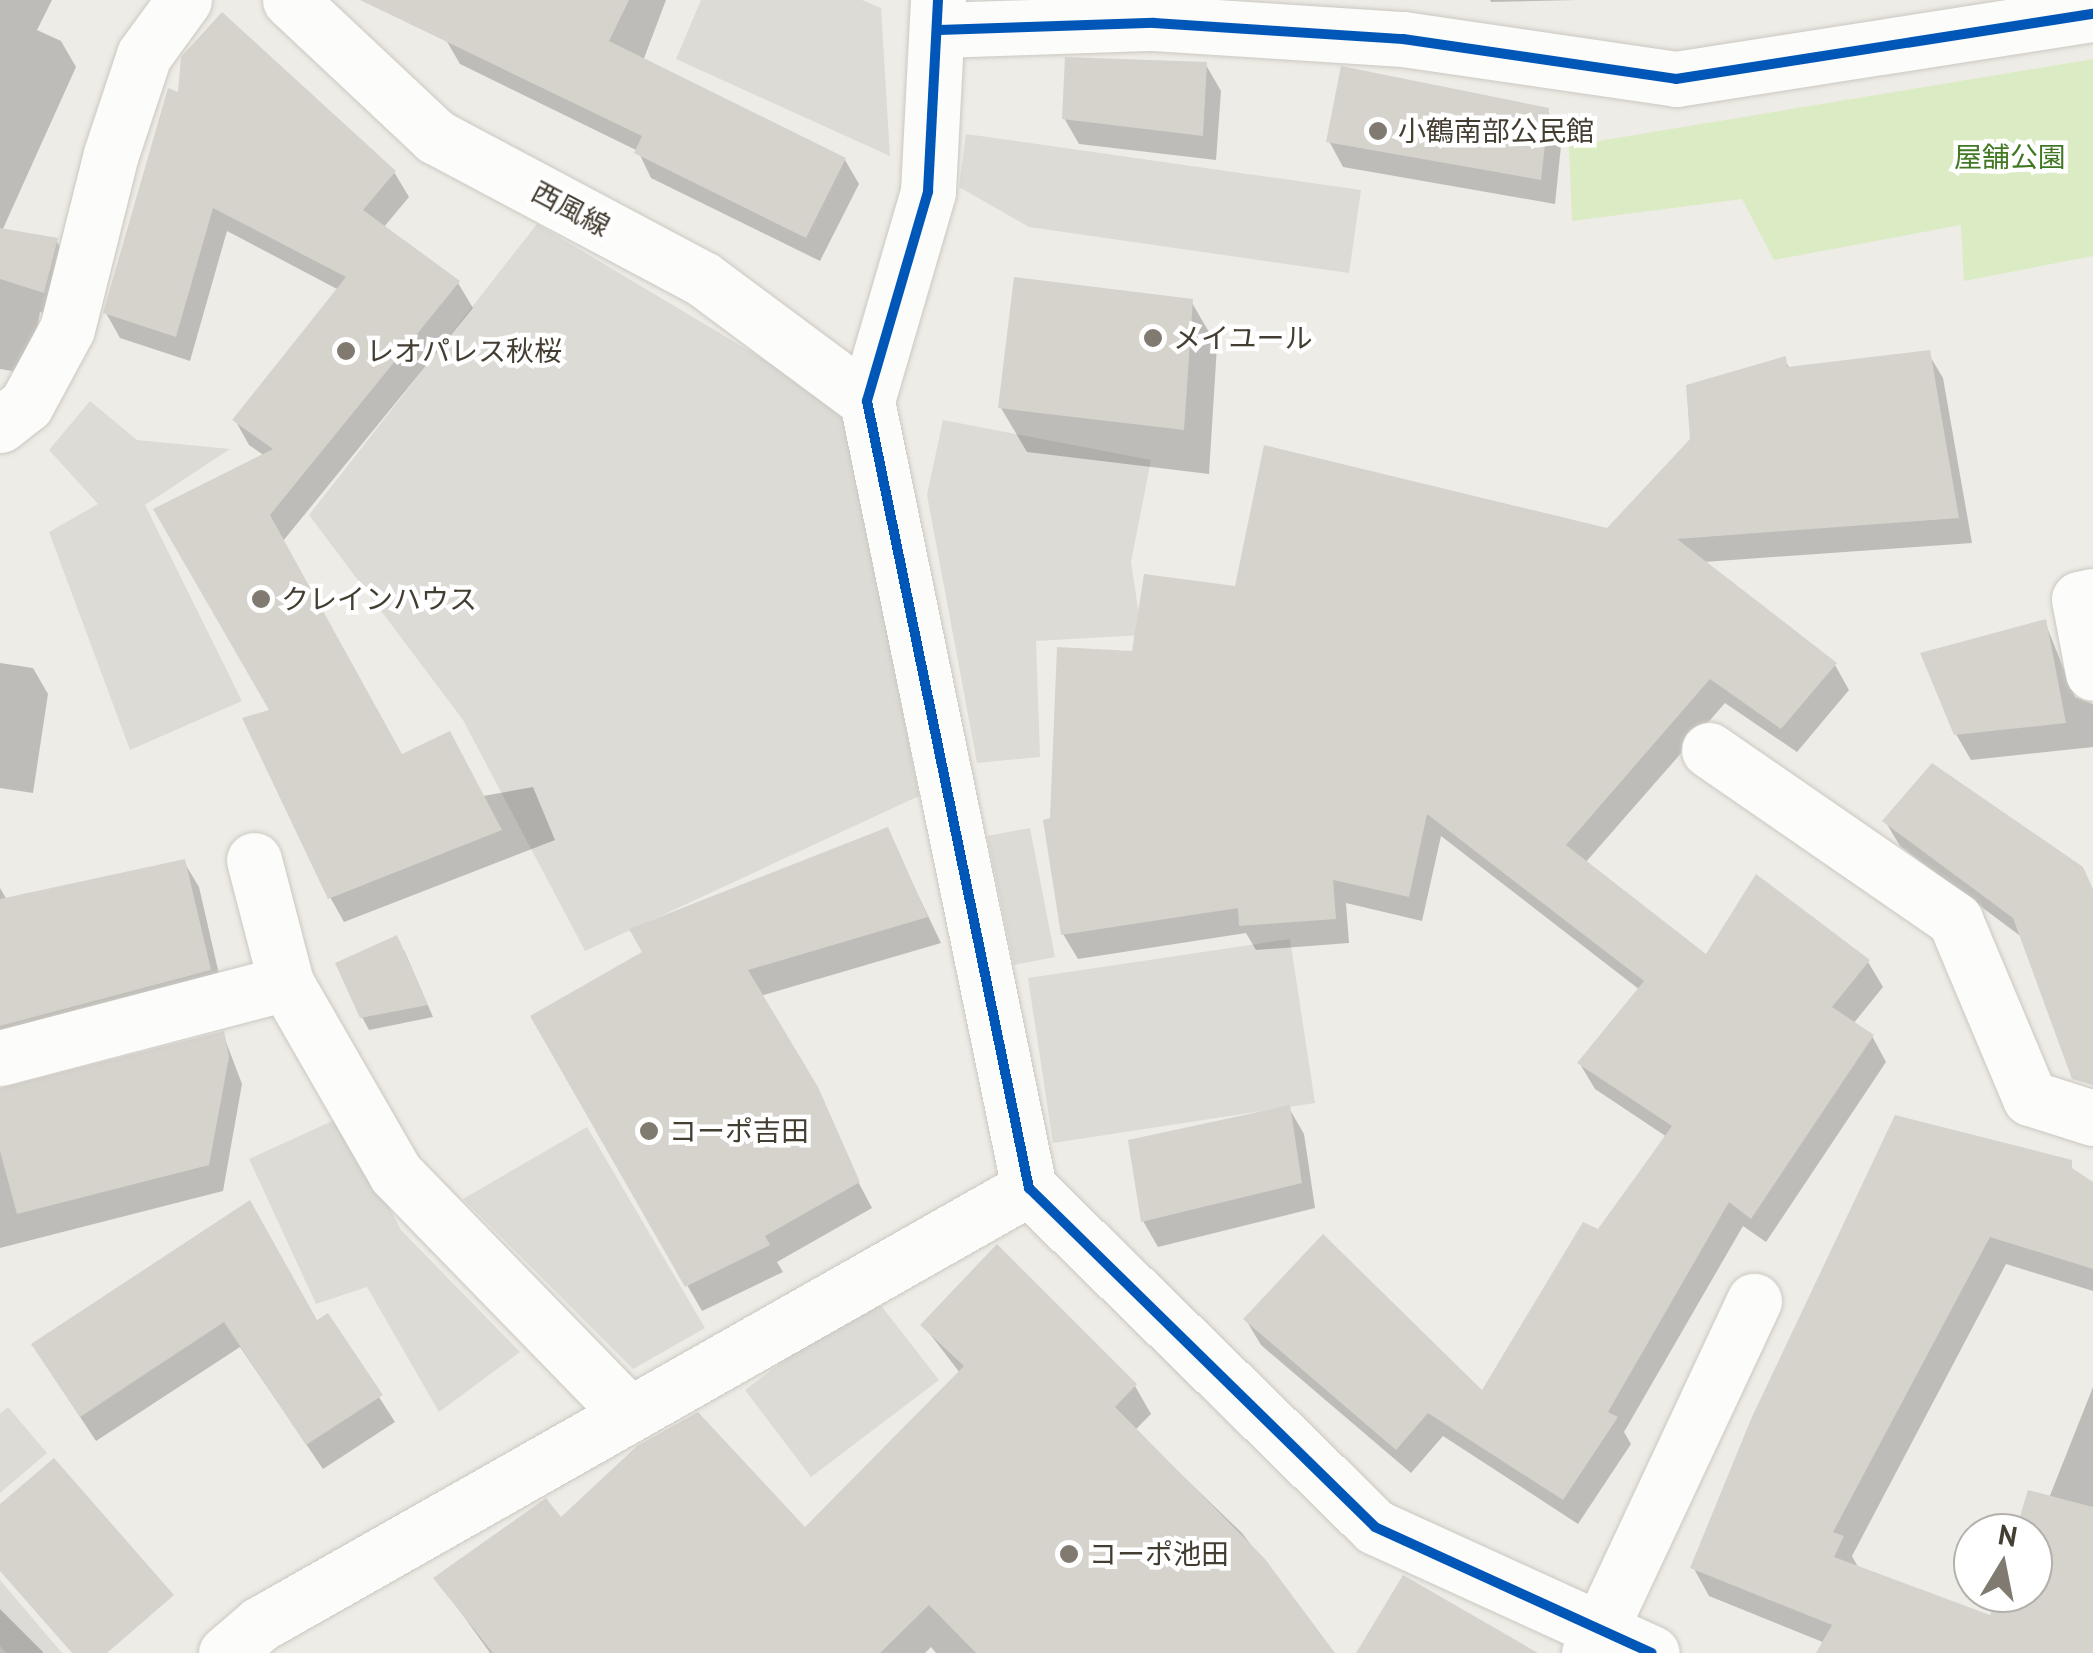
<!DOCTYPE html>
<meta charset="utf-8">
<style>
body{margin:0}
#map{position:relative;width:2093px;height:1653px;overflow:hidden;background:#eeece6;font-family:"PT Sans","Noto Sans JP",sans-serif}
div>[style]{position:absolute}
.green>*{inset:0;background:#dbebc3}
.parking>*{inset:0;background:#dddbd6}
.shadow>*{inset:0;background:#0003}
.building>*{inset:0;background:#d6d3cd}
.roads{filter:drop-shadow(0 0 2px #cbc8c2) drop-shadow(0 0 2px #cbc8c2)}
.street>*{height:55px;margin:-27.5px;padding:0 27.5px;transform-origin:27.5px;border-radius:27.5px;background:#fcfcfb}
.cycleway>*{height:10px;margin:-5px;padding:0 5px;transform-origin:5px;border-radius:5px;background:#0057b8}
.dots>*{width:28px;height:28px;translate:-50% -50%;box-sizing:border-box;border:5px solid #fff;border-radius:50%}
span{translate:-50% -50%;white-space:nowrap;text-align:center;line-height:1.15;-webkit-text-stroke:9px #fff;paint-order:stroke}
.poi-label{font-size:28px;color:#443d32}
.left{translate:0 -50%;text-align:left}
.park-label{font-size:28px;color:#417823}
.street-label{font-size:28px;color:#443d32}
.north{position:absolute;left:1953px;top:1513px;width:100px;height:100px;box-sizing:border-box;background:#fff;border:2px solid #b4b1ad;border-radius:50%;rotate:10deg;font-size:28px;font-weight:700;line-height:40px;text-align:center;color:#443d32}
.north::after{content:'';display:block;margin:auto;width:35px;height:45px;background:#807a71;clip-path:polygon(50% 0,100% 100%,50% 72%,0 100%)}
</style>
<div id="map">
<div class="green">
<i style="clip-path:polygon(2093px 59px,2093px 256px,1964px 281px,1961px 225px,1774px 260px,1742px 199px,1572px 221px,1569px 146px)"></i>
</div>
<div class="parking">
<i style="clip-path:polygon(701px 0,862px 0,881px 8px,890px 156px,676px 59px)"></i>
<i style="clip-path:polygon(966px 134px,1361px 190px,1349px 273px,1029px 227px,959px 187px)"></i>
<i style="clip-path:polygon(537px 224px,845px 408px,919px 796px,585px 951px,463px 720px,309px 515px)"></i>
<i style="clip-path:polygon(90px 401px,137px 440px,230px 449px,145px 505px,242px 701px,130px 750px,49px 532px,98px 504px,49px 450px)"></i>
<i style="clip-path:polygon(943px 420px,1151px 460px,1131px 562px,1142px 635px,1036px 641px,1040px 757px,977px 763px,927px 495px)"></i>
<i style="clip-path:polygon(1030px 828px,1055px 957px,1014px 965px,987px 836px)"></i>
<i style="clip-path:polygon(1290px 939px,1315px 1103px,1053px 1143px,1028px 978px)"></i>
<i style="clip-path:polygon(341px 1117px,401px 1230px,520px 1352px,439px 1412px,367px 1287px,316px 1304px,249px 1159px)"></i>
<i style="clip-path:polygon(587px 1127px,705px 1328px,633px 1369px,463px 1199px)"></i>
<i style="clip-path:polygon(872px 1294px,939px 1380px,811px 1477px,745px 1390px)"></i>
<i style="clip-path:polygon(8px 1407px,47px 1453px,0 1493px,0 1414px)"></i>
<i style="clip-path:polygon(0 1580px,62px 1653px,6px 1653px,0 1646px)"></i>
</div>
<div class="shadow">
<i style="clip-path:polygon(0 0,52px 0,37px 30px,61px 41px,76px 67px,2px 231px,56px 240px,71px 266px,58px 317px,40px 312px,30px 374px,0 369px)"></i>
<i style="clip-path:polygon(466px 0,666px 0,643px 61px,845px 160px,859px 184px,820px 261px,651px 178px,638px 151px,460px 64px,446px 40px)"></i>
<i style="clip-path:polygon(1490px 0,1577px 0,1491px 2px)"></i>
<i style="clip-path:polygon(1206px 65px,1221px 91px,1216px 160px,1079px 144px,1064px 118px)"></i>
<i style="clip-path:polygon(170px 91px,394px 172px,409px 197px,383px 228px,458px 283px,473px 308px,283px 541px,401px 757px,483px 796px,533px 787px,555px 840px,344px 922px,330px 897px,272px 712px,265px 456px,249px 445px,235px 420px,339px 290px,227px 231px,190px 361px,120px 338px,106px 313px)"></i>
<i style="clip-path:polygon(1547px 110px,1562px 136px,1555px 204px,1343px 167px,1329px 141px)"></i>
<i style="clip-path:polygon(1191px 301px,1217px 346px,1209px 474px,1027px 452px,1001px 408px)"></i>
<i style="clip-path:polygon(1928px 353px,1943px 378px,1972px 543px,1704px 562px,1835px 665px,1849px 690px,1797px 752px,1725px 703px,1585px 863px,1706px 958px,1868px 962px,1883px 987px,1853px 1024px,1872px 1036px,1886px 1062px,1766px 1242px,1743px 1226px,1624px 1432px,1631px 1444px,1578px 1524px,1443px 1436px,1411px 1473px,1261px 1345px,1246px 1320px,1483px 1394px,1667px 1137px,1595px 1089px,1580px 1064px,1640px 990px,1441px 836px,1422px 921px,1346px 903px,1349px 943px,1256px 950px,1246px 933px,1078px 959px,1063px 934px,1052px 821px,1134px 654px,1237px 589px,1608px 530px,1784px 359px,1790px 369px)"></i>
<i style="clip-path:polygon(2045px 622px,2075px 697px,2093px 704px,2093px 747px,1971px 760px,1956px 734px)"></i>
<i style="clip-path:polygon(0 663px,33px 668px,48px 694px,33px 793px,0 788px)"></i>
<i style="clip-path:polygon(1885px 821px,2093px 889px,2093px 1055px,2023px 938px,1900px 846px)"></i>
<i style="clip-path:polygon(887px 830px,941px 943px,760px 996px,872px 1208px,777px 1262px,783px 1272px,702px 1311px,533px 1017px)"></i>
<i style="clip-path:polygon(184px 862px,199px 887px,224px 996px,0 1057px,0 888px,7px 900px)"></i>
<i style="clip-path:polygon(404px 950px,433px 1017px,369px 1030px,362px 1017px)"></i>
<i style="clip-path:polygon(223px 1034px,242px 1084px,223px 1191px,0 1248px,0 1089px)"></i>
<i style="clip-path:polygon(1289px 1108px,1304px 1134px,1315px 1208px,1158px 1247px,1143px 1221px)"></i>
<i style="clip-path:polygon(1896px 1118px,2093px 1185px,2093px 1291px,2006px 1264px,1852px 1556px,1858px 1567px,1992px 1618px,2000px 1593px,2033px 1593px,2033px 1533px,2018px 1533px,2049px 1498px,2093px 1387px,2093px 1653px,1819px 1653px,1825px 1643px,1709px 1596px,1693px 1567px)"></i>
<i style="clip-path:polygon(249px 1204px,316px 1323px,327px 1316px,395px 1422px,323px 1469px,240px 1347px,96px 1441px,49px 1370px)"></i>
<i style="clip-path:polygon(923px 1325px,1135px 1386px,1151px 1414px,1135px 1430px,1242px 1533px,1332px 1653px,936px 1653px,931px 1647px,925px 1653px,490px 1653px,436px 1578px,561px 1521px,805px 1530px,960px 1373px)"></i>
<i style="clip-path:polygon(0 1609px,43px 1652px,43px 1653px,0 1653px)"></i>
</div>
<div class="building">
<i style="clip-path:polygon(360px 0,629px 0,609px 41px,846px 158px,806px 238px,634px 153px,642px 136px)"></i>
<i style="clip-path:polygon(222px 12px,396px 171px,363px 210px,460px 281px,270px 515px,402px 754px,450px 731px,502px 830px,328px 899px,242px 718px,269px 710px,153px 509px,273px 449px,232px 420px,346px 277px,213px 208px,176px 337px,103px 313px,168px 88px,178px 92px,181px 57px)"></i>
<i style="clip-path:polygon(1065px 57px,1207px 62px,1203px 136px,1062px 119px)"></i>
<i style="clip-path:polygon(1341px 66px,1549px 108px,1541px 180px,1326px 142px)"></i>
<i style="clip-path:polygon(0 228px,58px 238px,44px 293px,0 279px)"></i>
<i style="clip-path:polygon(1014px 277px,1193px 299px,1184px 430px,998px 408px)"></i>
<i style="clip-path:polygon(1930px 350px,1959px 518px,1677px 539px,1837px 663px,1781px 729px,1710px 679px,1566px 845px,1706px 954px,1756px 874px,1870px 960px,1832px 1007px,1874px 1035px,1751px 1219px,1729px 1202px,1608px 1412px,1618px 1417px,1563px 1500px,1428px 1413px,1396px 1450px,1243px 1319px,1323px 1234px,1482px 1390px,1583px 1222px,1598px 1229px,1672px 1126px,1577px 1063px,1644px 981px,1427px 814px,1409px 897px,1333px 880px,1336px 919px,1239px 926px,1238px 908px,1061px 935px,1043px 820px,1050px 818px,1057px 647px,1132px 651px,1144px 574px,1235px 586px,1264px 445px,1607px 528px,1690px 439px,1686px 385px,1786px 356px,1787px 367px)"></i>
<i style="clip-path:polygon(2046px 619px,2066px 723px,1954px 735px,1920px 653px)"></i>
<i style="clip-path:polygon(1932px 763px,2083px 867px,2093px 889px,2093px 1085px,2072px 1079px,2013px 918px,1882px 821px)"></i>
<i style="clip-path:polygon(888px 827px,928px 917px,748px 970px,818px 1087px,860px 1182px,765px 1236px,770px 1245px,685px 1287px,530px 1016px,642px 952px,629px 929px)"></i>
<i style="clip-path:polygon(185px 859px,211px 970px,0 1026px,0 899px)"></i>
<i style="clip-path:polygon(397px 935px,428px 1005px,360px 1018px,335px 963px)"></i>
<i style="clip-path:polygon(224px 1031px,229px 1057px,209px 1165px,17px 1214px,0 1151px,0 1088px)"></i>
<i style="clip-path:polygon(1290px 1105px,1302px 1183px,1141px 1222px,1128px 1140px)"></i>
<i style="clip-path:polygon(1895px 1115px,2072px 1160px,2072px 1168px,2093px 1182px,2093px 1269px,1990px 1237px,1833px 1532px,1844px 1536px,1834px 1557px,1990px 1615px,1997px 1593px,2033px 1593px,2033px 1533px,2015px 1533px,2028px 1490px,2093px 1507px,2093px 1653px,1816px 1653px,1832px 1625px,1690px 1568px,1751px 1419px)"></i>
<i style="clip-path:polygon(250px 1200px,317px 1320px,328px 1313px,383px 1395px,306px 1445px,224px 1322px,80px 1417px,31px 1344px)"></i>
<i style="clip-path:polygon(997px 1244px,1137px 1384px,1115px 1407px,1265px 1559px,1335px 1653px,976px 1653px,929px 1605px,880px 1653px,493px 1653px,433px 1578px,546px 1498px,561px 1517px,637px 1446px,698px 1412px,805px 1527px,964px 1366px,920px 1325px)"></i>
<i style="clip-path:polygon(54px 1458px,174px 1595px,107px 1653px,72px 1653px,0 1571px,0 1504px)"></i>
<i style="clip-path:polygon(1403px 1575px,1538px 1653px,1356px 1653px)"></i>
</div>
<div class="roads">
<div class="street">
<i style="left:290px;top:0;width:200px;rotate:43.2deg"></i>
<i style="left:436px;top:137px;width:302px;rotate:28deg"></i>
<i style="left:703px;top:279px;width:204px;rotate:36.6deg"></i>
<i style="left:938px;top:0;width:192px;rotate:93deg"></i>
<i style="left:928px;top:192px;width:218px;rotate:106.3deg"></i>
<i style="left:867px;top:401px;width:804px;rotate:78.37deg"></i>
<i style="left:1029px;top:1188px;width:484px;rotate:44.4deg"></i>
<i style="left:1375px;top:1527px;width:304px;rotate:24.5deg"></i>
<i style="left:939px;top:30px;width:215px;rotate:-1.9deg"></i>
<i style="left:1154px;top:23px;width:250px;rotate:3.7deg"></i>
<i style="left:1403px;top:39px;width:276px;rotate:8.3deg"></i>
<i style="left:1676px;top:79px;width:422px;rotate:-8.9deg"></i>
<i style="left:0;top:425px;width:33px;rotate:-38deg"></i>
<i style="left:26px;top:405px;width:86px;rotate:-61.7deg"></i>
<i style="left:67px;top:329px;width:180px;rotate:-75.9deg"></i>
<i style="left:111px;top:154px;width:104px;rotate:-71.6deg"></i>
<i style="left:144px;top:55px;width:68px;rotate:-54deg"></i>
<i style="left:2093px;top:596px;width:14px;rotate:168deg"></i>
<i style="left:2079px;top:599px;width:75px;rotate:79.3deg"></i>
<i style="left:1709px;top:750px;width:299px;rotate:34.6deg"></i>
<i style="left:1955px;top:920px;width:193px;rotate:67.2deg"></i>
<i style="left:2030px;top:1098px;width:66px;rotate:17.6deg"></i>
<i style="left:254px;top:860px;width:127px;rotate:75.4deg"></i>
<i style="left:0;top:1058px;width:296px;rotate:-14.7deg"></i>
<i style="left:286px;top:983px;width:220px;rotate:60.1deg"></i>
<i style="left:396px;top:1174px;width:334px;rotate:45.8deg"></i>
<i style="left:226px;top:1653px;width:45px;rotate:-40.5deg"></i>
<i style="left:260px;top:1624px;width:884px;rotate:-29.55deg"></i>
<i style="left:1589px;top:1653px;width:389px;rotate:-64.9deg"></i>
</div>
</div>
<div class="cycleway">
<i style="left:938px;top:0;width:192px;rotate:93deg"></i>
<i style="left:928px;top:192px;width:218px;rotate:106.3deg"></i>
<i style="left:867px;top:401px;width:804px;rotate:78.37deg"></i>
<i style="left:1029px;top:1188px;width:484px;rotate:44.4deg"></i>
<i style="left:1375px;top:1527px;width:304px;rotate:24.5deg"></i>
<i style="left:939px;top:30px;width:215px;rotate:-1.9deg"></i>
<i style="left:1154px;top:23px;width:250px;rotate:3.7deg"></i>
<i style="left:1403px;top:39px;width:276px;rotate:8.3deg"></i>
<i style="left:1676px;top:79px;width:422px;rotate:-8.9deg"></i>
</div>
<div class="dots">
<i style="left:1378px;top:131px;background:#807a71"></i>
<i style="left:1153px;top:338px;background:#807a71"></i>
<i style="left:346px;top:351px;background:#807a71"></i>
<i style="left:261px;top:599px;background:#807a71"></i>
<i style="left:649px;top:1131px;background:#807a71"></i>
<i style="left:1069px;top:1554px;background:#807a71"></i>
</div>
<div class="poi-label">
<span class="left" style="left:1398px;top:131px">小鶴南部公民館</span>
<span class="left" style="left:1173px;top:338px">メイユール</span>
<span class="left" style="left:366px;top:351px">レオパレス秋桜</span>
<span class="left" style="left:281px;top:599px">クレインハウス</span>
<span class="left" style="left:669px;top:1131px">コーポ吉田</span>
<span class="left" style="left:1089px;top:1554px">コーポ池田</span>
</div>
<div class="park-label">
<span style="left:2010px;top:157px">屋舗公園</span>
</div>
<div class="street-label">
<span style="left:571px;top:209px;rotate:28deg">西風線</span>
</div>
<div class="north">N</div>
</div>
